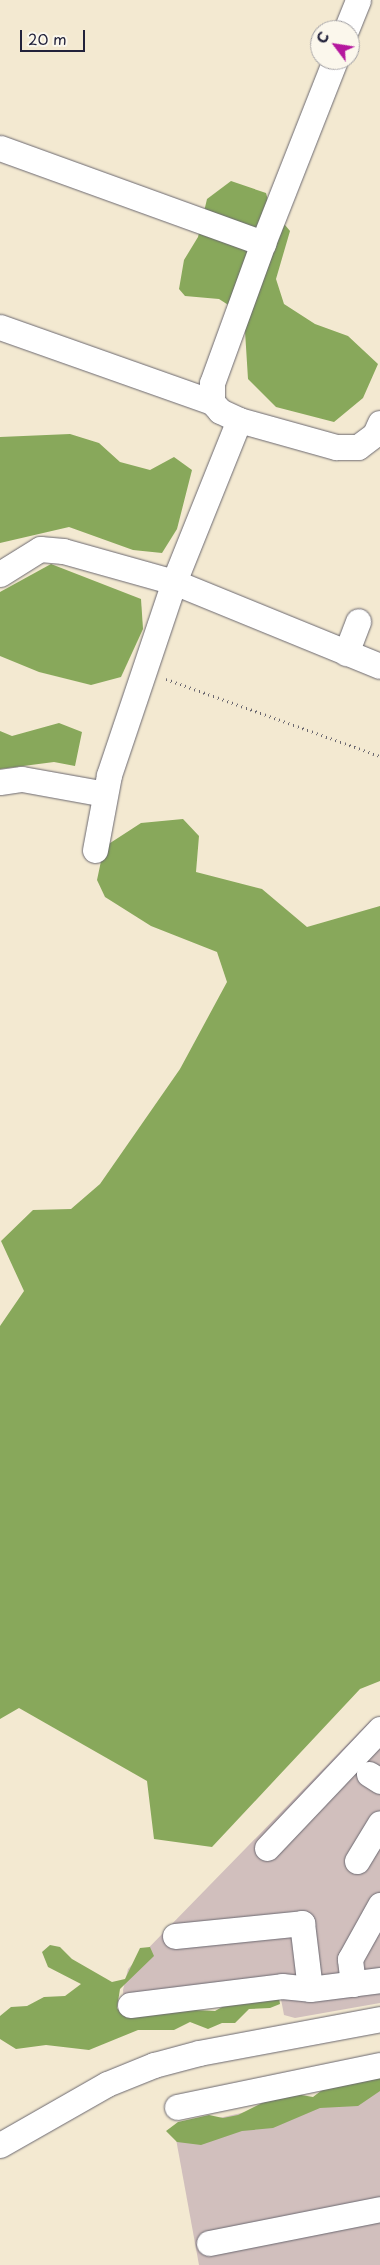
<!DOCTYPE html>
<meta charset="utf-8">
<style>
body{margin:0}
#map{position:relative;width:380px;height:2265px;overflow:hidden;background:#f3e9d1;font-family:"Playpen Sans",sans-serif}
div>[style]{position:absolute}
.industrial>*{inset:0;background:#d1bfbd}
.forest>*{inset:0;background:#88a85b}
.path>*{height:3px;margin-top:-1.5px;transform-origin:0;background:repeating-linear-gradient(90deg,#6b6870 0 1px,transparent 0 5px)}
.roads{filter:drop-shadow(0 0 1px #6b6870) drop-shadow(0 0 1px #6b6870)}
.minor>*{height:25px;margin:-12.5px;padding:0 12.5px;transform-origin:12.5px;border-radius:12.5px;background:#fff}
span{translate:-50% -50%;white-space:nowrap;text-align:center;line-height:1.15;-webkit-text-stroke:4px #fbf7ec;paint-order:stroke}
.north{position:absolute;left:310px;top:20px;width:50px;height:50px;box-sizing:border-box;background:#fbf7ec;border:1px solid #a4a2a5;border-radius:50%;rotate:301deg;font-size:14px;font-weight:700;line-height:20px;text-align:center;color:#22223b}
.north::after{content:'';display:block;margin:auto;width:18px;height:22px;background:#b5179e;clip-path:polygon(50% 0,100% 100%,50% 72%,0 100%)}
.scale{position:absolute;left:20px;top:30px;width:65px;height:22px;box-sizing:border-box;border:2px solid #22223b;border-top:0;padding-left:6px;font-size:15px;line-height:18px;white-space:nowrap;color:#22223b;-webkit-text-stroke:4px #fbf7ec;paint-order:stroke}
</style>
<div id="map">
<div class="industrial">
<i style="clip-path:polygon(371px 1720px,380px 1735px,380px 2003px,295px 2018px,284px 2015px,280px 1994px,125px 2018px,123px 1990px,128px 1969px)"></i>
<i style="clip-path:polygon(380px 2082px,380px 2265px,199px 2265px,174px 2128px)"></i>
</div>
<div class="forest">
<i style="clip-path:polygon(231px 181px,266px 193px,270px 207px,290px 231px,276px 279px,284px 304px,315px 324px,348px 336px,378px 364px,363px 398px,334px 422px,276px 407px,248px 379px,244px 315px,219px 299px,185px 296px,179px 289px,184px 260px,198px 237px,207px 199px)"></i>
<i style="clip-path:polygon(70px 434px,99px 443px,120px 462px,150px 470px,174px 457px,192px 470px,177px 529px,162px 553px,133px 550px,69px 527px,0 543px,0 437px)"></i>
<i style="clip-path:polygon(51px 564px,141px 599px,143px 629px,121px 677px,91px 685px,39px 672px,0 656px,0 592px)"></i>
<i style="clip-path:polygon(59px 723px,82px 732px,75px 766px,54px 762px,0 769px,0 731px,12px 736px)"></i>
<i style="clip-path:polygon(183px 819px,199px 836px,196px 872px,262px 889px,307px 927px,380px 906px,380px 1681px,360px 1689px,212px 1847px,154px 1839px,147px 1781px,19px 1708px,0 1719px,0 1326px,24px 1291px,1px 1241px,33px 1210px,71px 1209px,100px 1184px,180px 1069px,227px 982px,217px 952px,151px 926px,105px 897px,97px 880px,104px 847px,141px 823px)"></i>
<i style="clip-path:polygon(50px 1945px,60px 1947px,72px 1959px,112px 1982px,125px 1979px,140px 1948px,150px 1947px,154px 1956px,120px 1989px,117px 2008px,120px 2012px,180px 2004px,194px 2010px,215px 2011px,233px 2001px,278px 1992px,280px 2004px,270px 2008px,249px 2009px,235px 2023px,222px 2023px,208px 2029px,190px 2022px,174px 2030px,138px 2030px,89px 2050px,46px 2045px,16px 2049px,0 2039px,0 2016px,11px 2007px,27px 2006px,44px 1997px,65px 1996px,81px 1984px,48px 1967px,42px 1952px)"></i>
<i style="clip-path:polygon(380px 2075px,380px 2091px,358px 2106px,320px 2108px,273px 2128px,242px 2131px,201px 2145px,177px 2142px,166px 2131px,178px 2122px,209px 2115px,223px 2118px,238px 2115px,284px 2092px,313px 2097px,330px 2084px)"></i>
</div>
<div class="path">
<i style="left:166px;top:679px;width:227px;rotate:19.8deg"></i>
</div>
<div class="roads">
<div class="minor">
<i style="left:346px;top:30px;width:32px;rotate:-68deg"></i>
<i style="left:0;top:148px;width:280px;rotate:19.9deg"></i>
<i style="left:263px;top:243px;width:149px;rotate:110deg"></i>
<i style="left:212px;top:383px;width:19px;rotate:90deg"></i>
<i style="left:212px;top:402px;width:12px;rotate:48deg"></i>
<i style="left:220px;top:411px;width:21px;rotate:25deg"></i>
<i style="left:239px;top:420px;width:175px;rotate:111.9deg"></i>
<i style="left:174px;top:582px;width:115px;rotate:-164.4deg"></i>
<i style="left:63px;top:551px;width:23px;rotate:-175deg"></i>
<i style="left:40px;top:549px;width:47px;rotate:148deg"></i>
<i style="left:263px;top:243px;width:197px;rotate:-68.5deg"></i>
<i style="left:0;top:327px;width:225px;rotate:19.5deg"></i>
<i style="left:239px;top:420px;width:101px;rotate:15.6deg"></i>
<i style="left:336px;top:447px;width:22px"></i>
<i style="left:358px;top:447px;width:21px;rotate:-37deg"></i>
<i style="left:375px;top:434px;width:12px;rotate:-66deg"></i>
<i style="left:346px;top:653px;width:34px;rotate:-69deg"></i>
<i style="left:0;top:782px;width:22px;rotate:-8deg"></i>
<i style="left:22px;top:779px;width:84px;rotate:10.2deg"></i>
<i style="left:95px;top:850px;width:76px;rotate:-79.4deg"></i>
<i style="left:109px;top:775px;width:204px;rotate:-71.4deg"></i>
<i style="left:174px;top:582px;width:222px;rotate:22.2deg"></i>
<i style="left:369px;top:1774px;width:13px;rotate:32deg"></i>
<i style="left:267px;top:1848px;width:164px;rotate:-46.5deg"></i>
<i style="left:357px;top:1861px;width:44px;rotate:-58.8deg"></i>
<i style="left:175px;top:1936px;width:128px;rotate:-5.8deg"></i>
<i style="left:302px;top:1923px;width:66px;rotate:83.1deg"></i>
<i style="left:353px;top:1984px;width:25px;rotate:-97deg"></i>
<i style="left:350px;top:1959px;width:62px;rotate:-60.9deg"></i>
<i style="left:130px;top:2005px;width:153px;rotate:-7.1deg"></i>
<i style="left:282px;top:1986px;width:28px;rotate:6deg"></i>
<i style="left:310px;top:1989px;width:71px;rotate:-7.3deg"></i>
<i style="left:177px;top:2107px;width:207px;rotate:-11.7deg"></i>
<i style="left:0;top:2145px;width:123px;rotate:-29.7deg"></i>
<i style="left:107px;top:2084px;width:51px;rotate:-22deg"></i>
<i style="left:154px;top:2065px;width:47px;rotate:-14.9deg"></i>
<i style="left:199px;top:2053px;width:184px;rotate:-10.6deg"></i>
<i style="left:209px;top:2243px;width:174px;rotate:-11.2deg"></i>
</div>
</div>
<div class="north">С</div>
<div class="scale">20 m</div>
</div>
